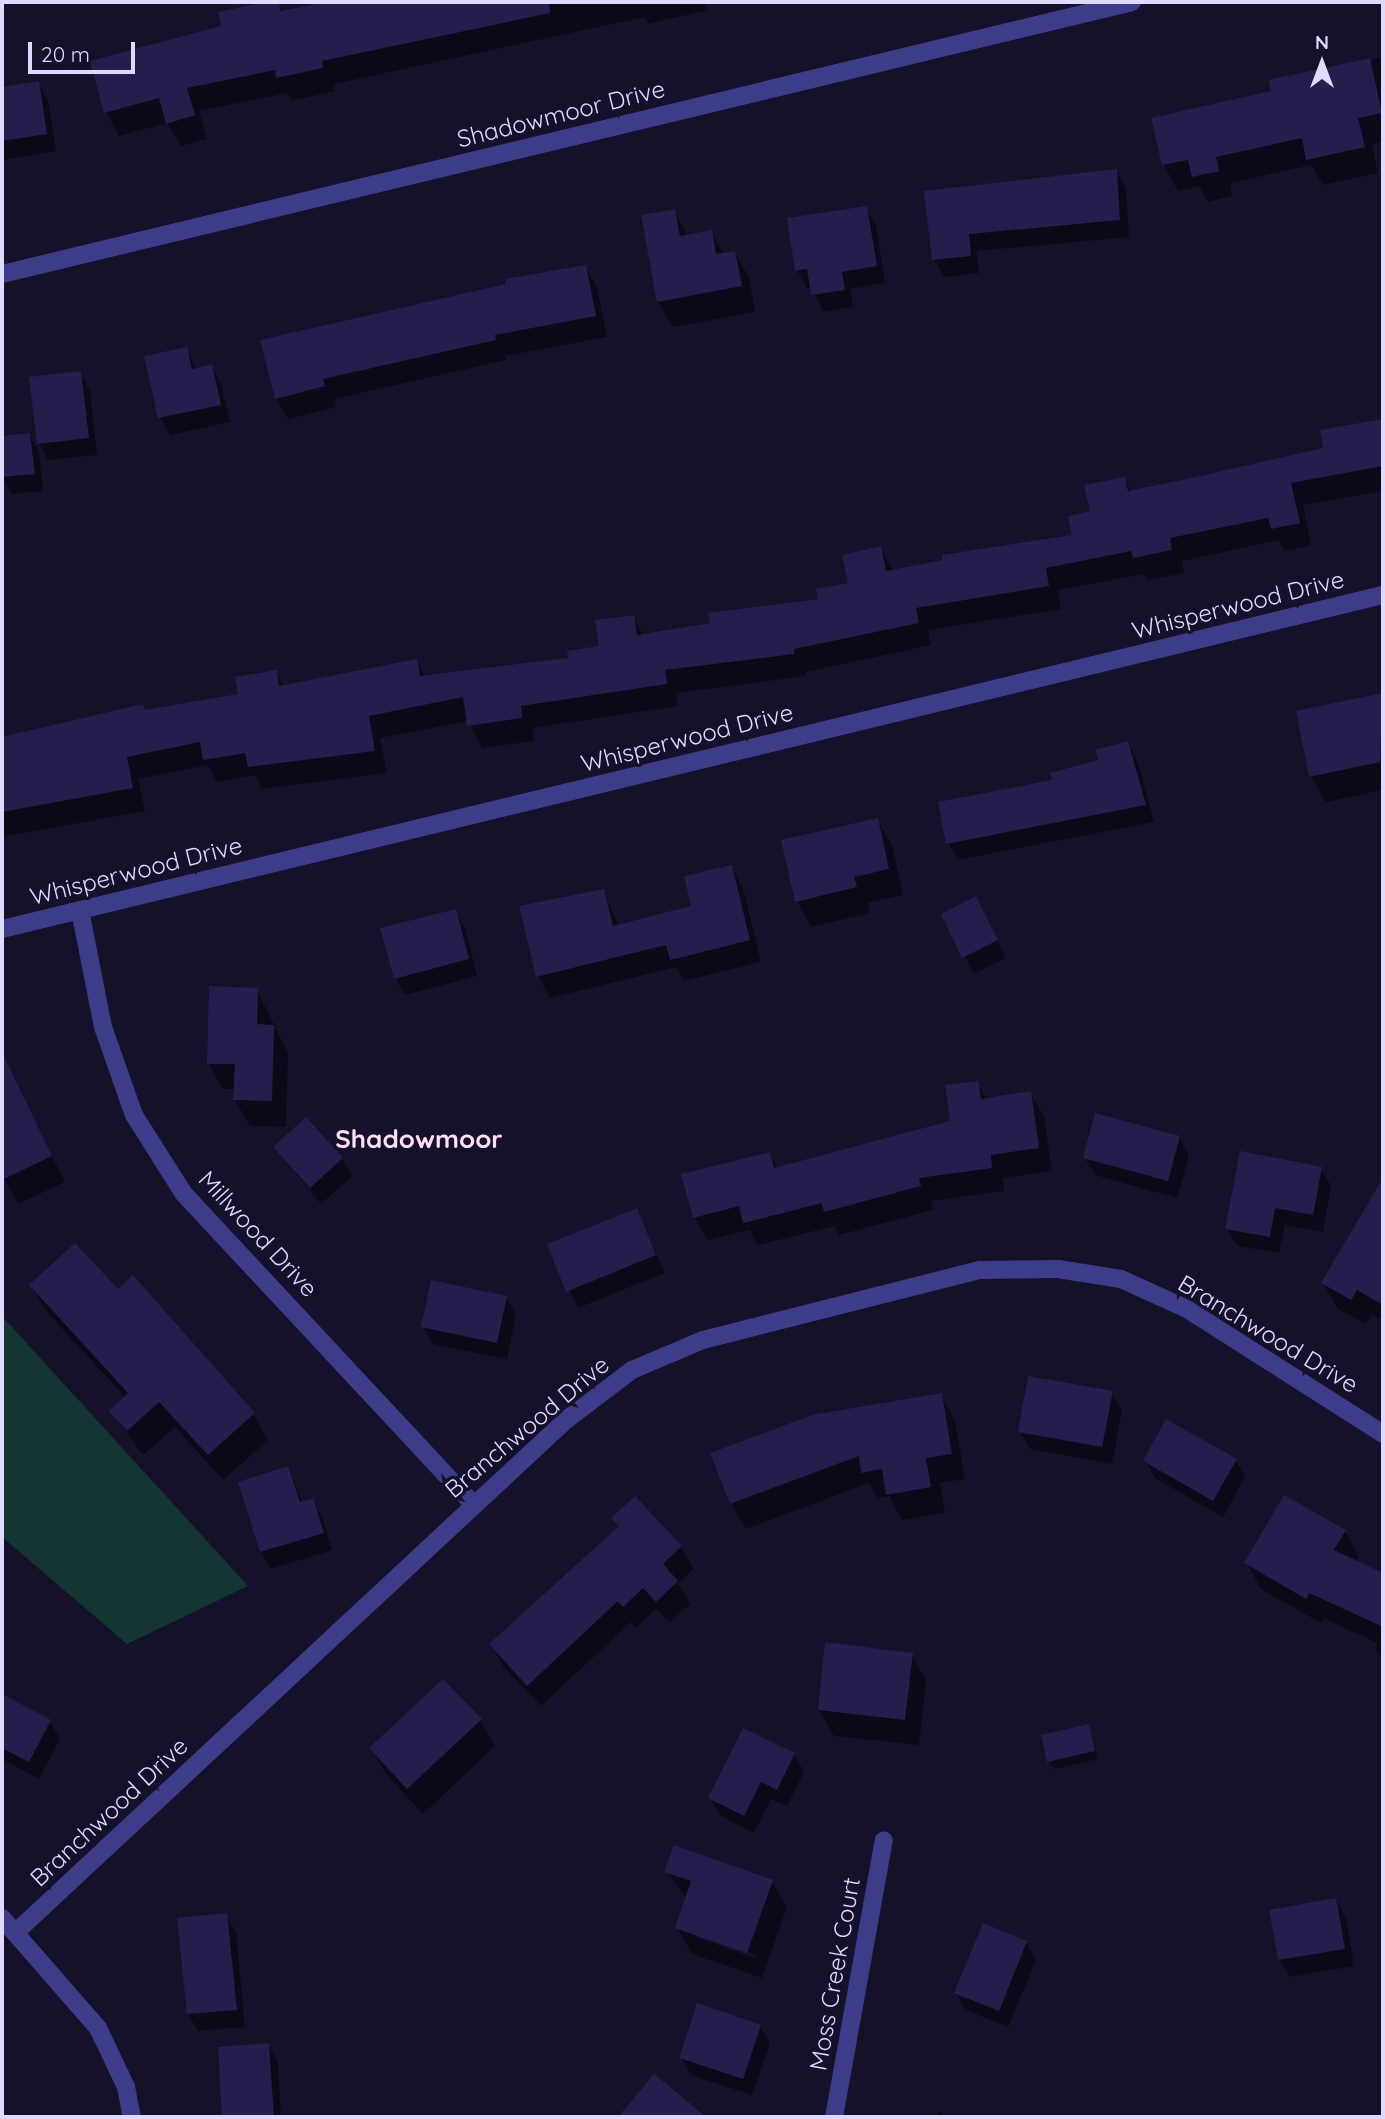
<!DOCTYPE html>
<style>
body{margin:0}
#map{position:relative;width:1385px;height:2119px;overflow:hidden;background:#15112b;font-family:Quicksand,sans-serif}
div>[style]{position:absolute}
.green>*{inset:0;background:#143532}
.shadow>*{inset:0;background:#0007}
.building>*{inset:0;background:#251d4c}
.minor>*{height:18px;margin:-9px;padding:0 9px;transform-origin:9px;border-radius:9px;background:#3d3c89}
span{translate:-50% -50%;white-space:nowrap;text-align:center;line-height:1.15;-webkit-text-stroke:7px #15112b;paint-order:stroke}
.street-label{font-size:24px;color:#dedbff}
.neighbourhood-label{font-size:26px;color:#ffddf4;font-weight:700}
.frame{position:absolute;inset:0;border:4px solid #dedbff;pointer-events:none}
.north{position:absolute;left:1287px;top:28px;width:70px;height:70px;-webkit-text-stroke:5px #15112b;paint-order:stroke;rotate:0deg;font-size:19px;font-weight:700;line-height:28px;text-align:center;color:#dedbff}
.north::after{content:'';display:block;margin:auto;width:24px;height:32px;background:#dedbff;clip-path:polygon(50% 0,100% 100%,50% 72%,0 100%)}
.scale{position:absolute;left:28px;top:42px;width:107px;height:32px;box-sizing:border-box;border:4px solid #dedbff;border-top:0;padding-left:9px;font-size:21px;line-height:24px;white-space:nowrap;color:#dedbff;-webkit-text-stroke:5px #15112b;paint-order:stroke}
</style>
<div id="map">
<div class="green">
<i style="clip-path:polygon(2px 1316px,248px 1586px,127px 1644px,2px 1537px)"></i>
</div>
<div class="shadow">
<i style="clip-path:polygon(274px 2px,283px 12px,333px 2px,706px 2px,708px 10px,648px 24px,645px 17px,334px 84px,335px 91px,291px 101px,287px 93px,199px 111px,207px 139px,181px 146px,167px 123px,119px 136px,106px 112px,92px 63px,223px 27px,220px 13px)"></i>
<i style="clip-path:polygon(1383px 57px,1383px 142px,1372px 144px,1378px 173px,1323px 185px,1311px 165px,1230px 183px,1232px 196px,1208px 202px,1199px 186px,1178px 191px,1164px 165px,1153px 119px,1273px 92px,1271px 82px)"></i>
<i style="clip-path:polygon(38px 83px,48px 100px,56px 151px,2px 160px,2px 88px)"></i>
<i style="clip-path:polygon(1116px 171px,1126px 188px,1129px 237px,977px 251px,979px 273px,944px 277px,934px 259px,926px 193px)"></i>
<i style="clip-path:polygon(866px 208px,876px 225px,885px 283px,850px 289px,853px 307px,823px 312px,812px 287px,807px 288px,797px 270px)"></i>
<i style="clip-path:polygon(674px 211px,688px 236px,711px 232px,724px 254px,735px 252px,749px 278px,755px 312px,673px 327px,658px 302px)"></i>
<i style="clip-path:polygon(586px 267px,597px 287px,607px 337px,505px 356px,506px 360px,334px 399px,336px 407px,288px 419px,276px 398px)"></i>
<i style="clip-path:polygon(186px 349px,197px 370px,211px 366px,221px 384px,230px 422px,170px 435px,160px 418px,146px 357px)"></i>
<i style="clip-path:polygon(80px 373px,90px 390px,97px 455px,48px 460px,38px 443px)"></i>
<i style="clip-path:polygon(1383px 421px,1383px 491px,1303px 505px,1311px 545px,1285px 551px,1279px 540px,1182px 561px,1184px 573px,1148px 580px,1144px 574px,1058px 590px,1061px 609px,928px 630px,931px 645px,806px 672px,806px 676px,676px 693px,678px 706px,533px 728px,534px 741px,482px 748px,468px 721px,380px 738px,387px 773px,262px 789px,255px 775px,217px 782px,208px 765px,138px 779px,145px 811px,2px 837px,2px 738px,142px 706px,146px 712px,240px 696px,276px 672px,284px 687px,416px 661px,425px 677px,570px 659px,601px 648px,633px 617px,644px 636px,820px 600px,850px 584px,880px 548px,894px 571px,1074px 536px,1124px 479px,1132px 492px,1325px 449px,1322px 432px)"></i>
<i style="clip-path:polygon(29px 434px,39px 452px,43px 491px,12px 494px,2px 477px,2px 438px)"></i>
<i style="clip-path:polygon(1383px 695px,1383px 790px,1326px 802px,1311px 777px,1298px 713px)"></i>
<i style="clip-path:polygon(1128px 743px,1137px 760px,1154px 822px,958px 860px,948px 843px)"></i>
<i style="clip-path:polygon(877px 820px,892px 845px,903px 895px,868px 903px,870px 913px,811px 927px,797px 901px)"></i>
<i style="clip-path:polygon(731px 867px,743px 888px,761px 962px,684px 981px,676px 967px,550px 998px,538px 976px,603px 891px,619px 926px,693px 907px)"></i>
<i style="clip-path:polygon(455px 911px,465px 928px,477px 976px,405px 995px,395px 978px)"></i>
<i style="clip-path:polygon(943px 915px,985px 916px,1006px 958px,974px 974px)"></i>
<i style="clip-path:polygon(257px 990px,288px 1053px,286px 1127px,250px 1126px,235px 1100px,235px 1089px,223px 1089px,208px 1063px)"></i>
<i style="clip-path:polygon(8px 1070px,65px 1182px,18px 1204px,2px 1175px,2px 1073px)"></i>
<i style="clip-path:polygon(977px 1083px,987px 1100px,1030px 1093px,1044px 1116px,1052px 1171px,1003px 1178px,1004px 1191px,931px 1201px,933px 1210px,839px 1235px,834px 1226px,758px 1245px,749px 1230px,708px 1240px,694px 1217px,769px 1154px,778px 1168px,952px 1122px)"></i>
<i style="clip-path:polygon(1179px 1137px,1189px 1155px,1177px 1198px,1095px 1175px,1085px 1158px)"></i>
<i style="clip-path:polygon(275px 1147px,342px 1159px,352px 1176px,321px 1204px)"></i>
<i style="clip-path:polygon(1321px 1169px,1331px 1186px,1323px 1232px,1285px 1225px,1279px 1253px,1237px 1246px,1227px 1228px)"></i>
<i style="clip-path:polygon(1371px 1202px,1383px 1210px,1383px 1321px,1372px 1314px,1366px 1324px,1338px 1309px,1323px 1283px)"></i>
<i style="clip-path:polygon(636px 1210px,665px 1273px,578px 1308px,549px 1245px)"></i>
<i style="clip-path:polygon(31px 1285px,118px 1291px,253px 1414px,268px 1440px,223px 1480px,175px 1427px,143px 1455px,111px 1411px,126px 1398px,46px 1311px)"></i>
<i style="clip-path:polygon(506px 1297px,516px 1314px,507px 1359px,433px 1344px,423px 1327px)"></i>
<i style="clip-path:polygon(1112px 1393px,1122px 1410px,1112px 1464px,1030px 1449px,1020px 1432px)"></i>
<i style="clip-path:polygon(941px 1395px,955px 1421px,965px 1479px,940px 1483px,945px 1513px,902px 1520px,889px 1496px,878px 1498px,869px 1483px,746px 1529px,731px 1503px)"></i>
<i style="clip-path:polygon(1235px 1460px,1245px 1477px,1223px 1517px,1155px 1478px,1145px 1461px)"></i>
<i style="clip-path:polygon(288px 1468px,303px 1503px,312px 1500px,322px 1517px,332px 1550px,271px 1569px,261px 1552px)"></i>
<i style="clip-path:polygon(614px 1518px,681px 1547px,694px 1569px,678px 1583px,690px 1604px,670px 1622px,656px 1609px,636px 1628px,631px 1622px,541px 1706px,503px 1666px,491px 1644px,620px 1528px)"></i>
<i style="clip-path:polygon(1345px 1531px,1359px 1557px,1356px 1562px,1383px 1575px,1383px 1662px,1375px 1648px,1377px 1643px,1324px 1618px,1321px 1623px,1261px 1589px,1247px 1563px)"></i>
<i style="clip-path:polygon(911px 1654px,926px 1680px,919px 1745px,834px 1736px,819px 1710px)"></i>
<i style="clip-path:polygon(2px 1696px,50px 1722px,60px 1739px,39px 1779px,2px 1759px)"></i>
<i style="clip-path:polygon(480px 1720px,495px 1746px,423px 1814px,386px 1774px,371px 1748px)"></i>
<i style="clip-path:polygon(1088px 1726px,1098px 1759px,1054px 1769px,1049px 1761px)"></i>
<i style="clip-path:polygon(794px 1754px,804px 1772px,787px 1806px,771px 1799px,754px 1833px,720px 1815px,710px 1798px)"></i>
<i style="clip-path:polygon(evenodd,666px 1872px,772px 1881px,787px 1907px,762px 1978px,692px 1954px,677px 1928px,687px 1899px,666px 1872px,696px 1933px,756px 1955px,755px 1958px,696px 1937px,696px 1933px)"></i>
<i style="clip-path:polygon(1336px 1900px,1346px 1917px,1354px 1966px,1290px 1977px,1280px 1960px)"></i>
<i style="clip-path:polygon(226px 1915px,236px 1932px,245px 2027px,198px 2031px,188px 2014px)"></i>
<i style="clip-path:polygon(1026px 1942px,1036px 1960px,1008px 2027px,966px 2010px,956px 1993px)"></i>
<i style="clip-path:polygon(760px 2026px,770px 2044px,752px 2095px,691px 2075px,681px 2058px)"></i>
<i style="clip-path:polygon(268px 2045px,278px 2062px,281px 2117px,224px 2117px,219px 2048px)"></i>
<i style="clip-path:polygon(939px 2111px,949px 2117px,936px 2117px)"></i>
</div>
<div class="building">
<i style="clip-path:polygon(266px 2px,279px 2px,280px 11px,327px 2px,549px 2px,550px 13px,322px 61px,323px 68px,276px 78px,275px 70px,187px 88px,195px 115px,166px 124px,159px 98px,104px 113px,90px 61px,221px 26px,218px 12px)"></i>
<i style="clip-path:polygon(1370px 58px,1382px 113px,1358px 118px,1365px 147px,1306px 160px,1302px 138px,1216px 157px,1219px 171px,1192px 177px,1188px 160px,1162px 165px,1151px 118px,1271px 91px,1269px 80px)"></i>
<i style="clip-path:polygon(39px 81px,47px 134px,2px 141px,2px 87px)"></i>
<i style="clip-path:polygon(1117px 169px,1120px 220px,969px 234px,971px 256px,932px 260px,924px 191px)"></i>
<i style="clip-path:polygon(867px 206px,877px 266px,842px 272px,845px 290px,811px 295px,807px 269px,795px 271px,787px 218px)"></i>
<i style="clip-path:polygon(675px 209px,680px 236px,712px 230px,716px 254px,735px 251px,742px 286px,657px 302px,641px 215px)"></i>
<i style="clip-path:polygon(586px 265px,596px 316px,495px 335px,496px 340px,323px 379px,325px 386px,275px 399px,260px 340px,506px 284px,505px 279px)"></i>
<i style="clip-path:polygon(187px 347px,192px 369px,212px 364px,221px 405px,158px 418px,144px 356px)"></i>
<i style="clip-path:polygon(81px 371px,89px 438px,37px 444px,29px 377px)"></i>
<i style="clip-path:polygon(1383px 419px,1383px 466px,1291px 483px,1300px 523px,1271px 529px,1268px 518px,1170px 538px,1172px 550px,1133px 558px,1131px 551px,1046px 568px,1049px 586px,916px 608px,919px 623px,794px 649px,794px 654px,665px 670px,667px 684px,521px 706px,522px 718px,467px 726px,463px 697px,369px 716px,375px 751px,248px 767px,245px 753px,203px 760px,200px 742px,127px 757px,133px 788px,2px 812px,2px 737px,143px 704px,145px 710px,238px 694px,235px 677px,277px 670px,279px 686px,417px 659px,420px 676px,568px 658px,567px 651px,599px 646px,595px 620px,634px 615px,637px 635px,710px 623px,708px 613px,818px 599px,816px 589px,848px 583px,842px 555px,881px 546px,886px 571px,943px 560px,942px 555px,1072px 535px,1068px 516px,1090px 511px,1084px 485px,1125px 477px,1128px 491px,1196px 477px,1323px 448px,1320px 430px)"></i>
<i style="clip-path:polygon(30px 433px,35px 474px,2px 477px,2px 436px)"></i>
<i style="clip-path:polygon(1383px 693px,1380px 762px,1309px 777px,1296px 711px)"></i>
<i style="clip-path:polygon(1128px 741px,1146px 805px,946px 844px,938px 802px,1052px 780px,1050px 773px,1098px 760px,1095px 750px)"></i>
<i style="clip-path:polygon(878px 818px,889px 869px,854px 877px,857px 887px,795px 902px,781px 840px)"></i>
<i style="clip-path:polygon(732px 865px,750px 940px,670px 960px,666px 945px,536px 977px,519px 906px,604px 889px,613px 926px,691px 906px,684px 876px)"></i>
<i style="clip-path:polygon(976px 896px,998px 940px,962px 958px,941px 914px)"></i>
<i style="clip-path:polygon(456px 909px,469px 959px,394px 979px,380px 928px)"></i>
<i style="clip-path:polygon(209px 986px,258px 988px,257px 1024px,274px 1025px,272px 1101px,233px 1100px,235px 1064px,207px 1064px)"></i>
<i style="clip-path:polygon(2px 1052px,52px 1156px,2px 1180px)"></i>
<i style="clip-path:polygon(978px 1081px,981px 1099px,1031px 1091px,1039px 1148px,991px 1155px,992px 1168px,919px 1178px,921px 1186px,824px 1212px,822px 1203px,743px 1223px,739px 1206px,693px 1218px,681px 1174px,770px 1152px,774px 1168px,950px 1121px,945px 1085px)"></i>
<i style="clip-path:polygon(1095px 1113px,1180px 1136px,1168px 1181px,1083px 1158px)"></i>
<i style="clip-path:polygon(306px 1117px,343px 1158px,310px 1188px,273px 1147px)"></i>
<i style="clip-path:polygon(1240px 1151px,1322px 1167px,1313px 1215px,1275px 1208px,1270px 1237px,1225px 1229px)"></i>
<i style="clip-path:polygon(1383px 1178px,1383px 1305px,1357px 1290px,1351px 1300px,1321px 1283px)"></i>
<i style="clip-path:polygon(637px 1208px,656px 1255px,566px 1292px,547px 1244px)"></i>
<i style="clip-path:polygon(75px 1243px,118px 1289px,133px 1275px,255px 1413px,208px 1455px,159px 1402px,127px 1431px,109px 1411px,128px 1393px,29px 1285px)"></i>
<i style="clip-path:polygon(431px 1280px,507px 1296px,497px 1343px,421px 1327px)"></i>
<i style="clip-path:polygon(1028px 1376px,1113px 1391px,1102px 1447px,1018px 1432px)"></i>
<i style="clip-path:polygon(942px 1393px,952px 1454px,926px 1458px,931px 1487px,886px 1495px,882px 1469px,861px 1473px,859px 1456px,730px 1504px,710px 1453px,812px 1415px)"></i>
<i style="clip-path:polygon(1166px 1419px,1237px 1459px,1213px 1501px,1143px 1461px)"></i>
<i style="clip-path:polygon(288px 1466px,300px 1502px,313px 1498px,324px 1533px,260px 1552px,238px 1482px)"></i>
<i style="clip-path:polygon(1284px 1495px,1346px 1530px,1334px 1550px,1383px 1573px,1383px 1627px,1309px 1593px,1306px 1599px,1244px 1563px)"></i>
<i style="clip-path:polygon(635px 1496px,682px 1546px,663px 1564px,678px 1581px,656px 1602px,643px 1588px,623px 1607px,618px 1601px,527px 1686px,489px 1644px,619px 1526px,611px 1518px)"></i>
<i style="clip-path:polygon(825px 1642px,913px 1653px,905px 1720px,818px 1710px)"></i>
<i style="clip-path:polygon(443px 1679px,482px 1719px,407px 1789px,369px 1748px)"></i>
<i style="clip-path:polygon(2px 1694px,51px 1720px,29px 1762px,2px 1748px)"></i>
<i style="clip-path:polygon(1089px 1724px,1095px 1751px,1047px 1762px,1041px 1735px)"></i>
<i style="clip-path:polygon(743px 1728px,795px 1753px,777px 1790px,761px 1782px,744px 1816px,708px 1798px)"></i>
<i style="clip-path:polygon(674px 1845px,773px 1880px,747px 1953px,675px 1928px,691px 1881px,664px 1872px)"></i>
<i style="clip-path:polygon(1336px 1898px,1345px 1949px,1278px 1960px,1269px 1910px)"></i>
<i style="clip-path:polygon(227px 1913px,237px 2010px,187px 2014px,177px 1918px)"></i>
<i style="clip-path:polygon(983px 1923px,1027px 1941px,999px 2011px,954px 1993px)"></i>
<i style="clip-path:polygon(697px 2003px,761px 2025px,743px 2079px,679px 2058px)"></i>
<i style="clip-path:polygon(269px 2043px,274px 2117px,222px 2117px,218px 2047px)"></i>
<i style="clip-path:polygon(654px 2074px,675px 2091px,706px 2117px,618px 2117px)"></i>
</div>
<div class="minor">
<i style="left:2px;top:274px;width:1162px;rotate:-13.53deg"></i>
<i style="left:80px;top:910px;width:119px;rotate:78.9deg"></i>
<i style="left:103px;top:1027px;width:93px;rotate:70.6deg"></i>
<i style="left:134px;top:1115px;width:93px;rotate:57.7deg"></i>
<i style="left:184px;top:1194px;width:424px;rotate:47deg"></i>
<i style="left:2px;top:929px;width:1421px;rotate:-13.6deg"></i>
<i style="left:2px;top:1918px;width:146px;rotate:48.9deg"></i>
<i style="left:98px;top:2028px;width:65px;rotate:64.6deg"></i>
<i style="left:126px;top:2087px;width:31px;rotate:79deg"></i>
<i style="left:16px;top:1932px;width:751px;rotate:-42.95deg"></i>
<i style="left:566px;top:1420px;width:83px;rotate:-37.1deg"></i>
<i style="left:632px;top:1370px;width:77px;rotate:-22.9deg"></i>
<i style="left:703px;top:1340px;width:286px;rotate:-14.2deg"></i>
<i style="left:980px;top:1270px;width:78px;rotate:-0.7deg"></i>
<i style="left:1058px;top:1269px;width:64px;rotate:9deg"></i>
<i style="left:1121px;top:1279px;width:72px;rotate:24.4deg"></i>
<i style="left:1187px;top:1309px;width:232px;rotate:32.5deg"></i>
<i style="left:834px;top:2117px;width:281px;rotate:-79.8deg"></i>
</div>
<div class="street-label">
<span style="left:561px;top:114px;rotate:-14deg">Shadowmoor Drive</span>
<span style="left:1238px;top:605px;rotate:-14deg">Whisperwood Drive</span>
<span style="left:687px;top:738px;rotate:-14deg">Whisperwood Drive</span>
<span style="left:136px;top:871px;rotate:-14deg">Whisperwood Drive</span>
<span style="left:258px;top:1234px;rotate:47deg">Millwood Drive</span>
<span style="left:1268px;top:1334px;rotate:31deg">Branchwood Drive</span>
<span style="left:527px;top:1427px;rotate:-40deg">Branchwood Drive</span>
<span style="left:109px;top:1812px;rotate:-43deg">Branchwood Drive</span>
<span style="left:835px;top:1974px;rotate:-80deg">Moss Creek Court</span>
</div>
<div class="neighbourhood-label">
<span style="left:419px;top:1139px">Shadowmoor</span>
</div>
<div class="frame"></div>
<div class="north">N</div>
<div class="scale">20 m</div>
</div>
